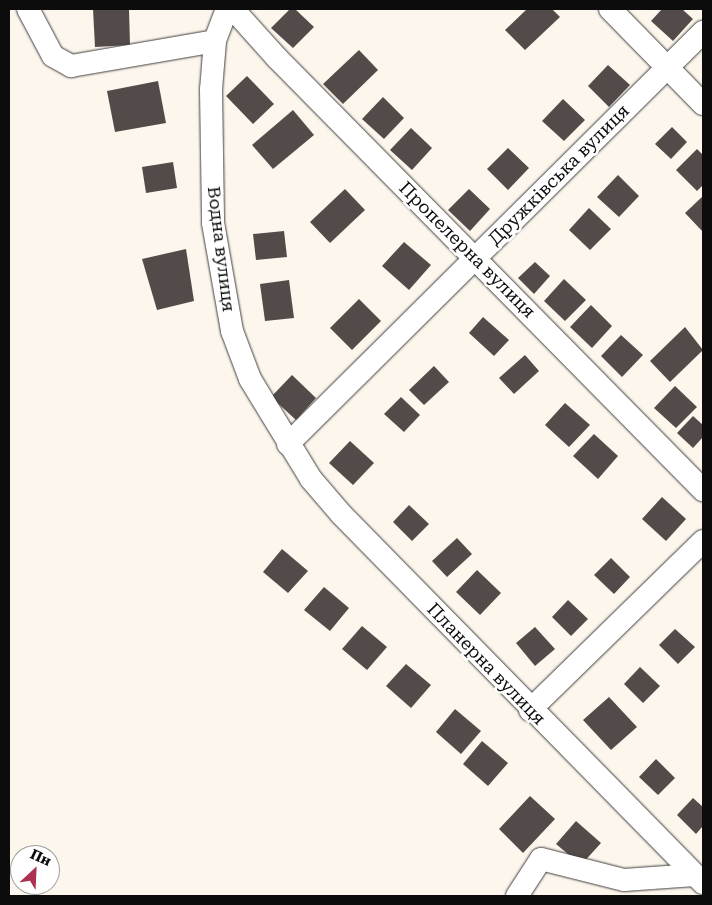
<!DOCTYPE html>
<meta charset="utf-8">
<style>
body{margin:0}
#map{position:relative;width:712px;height:905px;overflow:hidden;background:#fdf6ec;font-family:"Roboto Serif",serif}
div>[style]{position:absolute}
.building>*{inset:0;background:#534b49}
.roads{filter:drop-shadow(0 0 1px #3f3f3f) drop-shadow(0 0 1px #3f3f3f)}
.street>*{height:22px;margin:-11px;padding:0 11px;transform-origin:11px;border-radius:11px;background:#fff}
span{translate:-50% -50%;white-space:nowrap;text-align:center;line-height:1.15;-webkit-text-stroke:5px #fff;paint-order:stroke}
.street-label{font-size:18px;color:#0c0c0c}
.frame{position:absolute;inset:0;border:10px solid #0c0c0c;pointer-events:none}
.north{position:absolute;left:10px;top:845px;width:50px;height:50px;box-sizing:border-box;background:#fff;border:1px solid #9e9e9e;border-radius:50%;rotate:25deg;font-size:14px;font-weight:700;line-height:20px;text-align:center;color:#0c0c0c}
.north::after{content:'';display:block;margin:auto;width:18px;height:22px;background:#ae3151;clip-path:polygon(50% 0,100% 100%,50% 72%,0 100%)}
</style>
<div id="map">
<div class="building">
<i style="clip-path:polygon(93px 9px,129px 9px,130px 45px,95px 47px)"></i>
<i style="clip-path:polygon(290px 9px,295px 9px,314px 27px,293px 48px,271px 28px)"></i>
<i style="clip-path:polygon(527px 9px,552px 9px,560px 17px,525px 50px,505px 30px)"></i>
<i style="clip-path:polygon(662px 9px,682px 9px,693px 19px,673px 41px,651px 21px)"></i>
<i style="clip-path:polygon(359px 50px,378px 70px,343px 104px,323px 84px)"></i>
<i style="clip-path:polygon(608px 65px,630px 85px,609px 107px,588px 86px)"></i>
<i style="clip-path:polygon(247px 76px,274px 104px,253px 124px,226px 96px)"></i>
<i style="clip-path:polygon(158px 81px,166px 123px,115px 132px,107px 91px)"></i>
<i style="clip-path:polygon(383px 97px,404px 118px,384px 139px,362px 119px)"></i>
<i style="clip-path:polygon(563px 99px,585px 120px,564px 141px,542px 121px)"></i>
<i style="clip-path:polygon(293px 110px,314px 135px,273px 169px,252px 145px)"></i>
<i style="clip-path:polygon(672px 127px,687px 142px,671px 159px,655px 144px)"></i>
<i style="clip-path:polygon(411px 128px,432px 148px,412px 170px,390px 150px)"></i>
<i style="clip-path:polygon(508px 148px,529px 168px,508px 190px,487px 169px)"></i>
<i style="clip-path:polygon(697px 149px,703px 155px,703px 185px,697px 191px,676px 170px)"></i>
<i style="clip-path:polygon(173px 162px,177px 188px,146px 193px,142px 167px)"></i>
<i style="clip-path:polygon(618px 175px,639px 196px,619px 217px,597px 197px)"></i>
<i style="clip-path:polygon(345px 189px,365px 210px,330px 243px,310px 222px)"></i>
<i style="clip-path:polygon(469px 189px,490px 209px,470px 231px,448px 210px)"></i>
<i style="clip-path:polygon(703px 196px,703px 232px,685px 213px)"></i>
<i style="clip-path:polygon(589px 208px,611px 229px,590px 250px,569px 230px)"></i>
<i style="clip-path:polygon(284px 231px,287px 257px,256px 260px,253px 234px)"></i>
<i style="clip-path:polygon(404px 242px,431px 265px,409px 290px,382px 266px)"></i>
<i style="clip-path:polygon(186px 249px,194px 301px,157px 310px,142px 259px)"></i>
<i style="clip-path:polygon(535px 262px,550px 276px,534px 294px,518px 278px)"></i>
<i style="clip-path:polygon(564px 279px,586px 300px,565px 321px,544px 301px)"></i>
<i style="clip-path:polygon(289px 280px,294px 318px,265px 321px,260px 284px)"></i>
<i style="clip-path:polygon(359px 299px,381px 321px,352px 350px,330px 328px)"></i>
<i style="clip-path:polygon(591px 305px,612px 326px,592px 348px,570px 327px)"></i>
<i style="clip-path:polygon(483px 317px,509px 340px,494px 356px,469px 333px)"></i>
<i style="clip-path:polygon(685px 327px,703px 350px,670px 382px,650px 361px)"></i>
<i style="clip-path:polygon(621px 335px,643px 355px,622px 377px,601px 356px)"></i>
<i style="clip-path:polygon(525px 355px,539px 371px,514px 394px,499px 378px)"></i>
<i style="clip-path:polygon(434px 366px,449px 382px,424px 405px,409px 390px)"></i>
<i style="clip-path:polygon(292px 375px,316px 398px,296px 420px,271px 397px)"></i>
<i style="clip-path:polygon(675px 386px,697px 407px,676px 428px,654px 408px)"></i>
<i style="clip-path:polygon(401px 397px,420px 415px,404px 432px,384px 414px)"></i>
<i style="clip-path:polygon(565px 403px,590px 425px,569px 447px,545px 425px)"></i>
<i style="clip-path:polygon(693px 416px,703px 425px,703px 437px,693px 448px,677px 433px)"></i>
<i style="clip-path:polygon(594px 434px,618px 456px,598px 479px,573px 456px)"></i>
<i style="clip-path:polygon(350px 441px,374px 463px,353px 485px,329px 463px)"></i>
<i style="clip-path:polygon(662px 497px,686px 519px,666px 541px,642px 519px)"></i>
<i style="clip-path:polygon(409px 505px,429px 524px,412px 541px,393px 522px)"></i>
<i style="clip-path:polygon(457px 538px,472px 554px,447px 577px,432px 561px)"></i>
<i style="clip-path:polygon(282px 549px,308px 571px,288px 593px,263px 572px)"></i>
<i style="clip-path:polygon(611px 558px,630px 577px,614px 594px,594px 575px)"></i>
<i style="clip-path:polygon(477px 570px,501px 593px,480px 615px,456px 592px)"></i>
<i style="clip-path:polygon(324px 587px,349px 608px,330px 631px,304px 610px)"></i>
<i style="clip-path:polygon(568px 600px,588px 619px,571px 636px,552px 617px)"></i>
<i style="clip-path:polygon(362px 626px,387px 647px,367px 670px,342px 649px)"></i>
<i style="clip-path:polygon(535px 627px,555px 649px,535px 666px,516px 643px)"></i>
<i style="clip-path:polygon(675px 629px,695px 647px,678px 664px,659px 645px)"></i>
<i style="clip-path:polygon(406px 664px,431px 685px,411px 708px,386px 686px)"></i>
<i style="clip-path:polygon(640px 667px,660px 686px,643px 703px,624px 684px)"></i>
<i style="clip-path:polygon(609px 697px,637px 727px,611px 750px,583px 720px)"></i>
<i style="clip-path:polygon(455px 709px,481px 731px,461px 754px,436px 732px)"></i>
<i style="clip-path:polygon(482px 741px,508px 763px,488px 786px,463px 764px)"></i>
<i style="clip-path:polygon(656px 759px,675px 778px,658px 795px,639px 777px)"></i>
<i style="clip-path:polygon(530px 796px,555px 819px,523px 853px,499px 829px)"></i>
<i style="clip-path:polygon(693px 798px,703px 807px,703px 826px,696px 834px,677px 815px)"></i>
<i style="clip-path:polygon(576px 821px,601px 843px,581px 865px,556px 844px)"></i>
</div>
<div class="roads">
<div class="street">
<i style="left:28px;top:9px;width:53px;rotate:62deg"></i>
<i style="left:53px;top:56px;width:21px;rotate:29deg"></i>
<i style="left:71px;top:66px;width:146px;rotate:-9.8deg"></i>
<i style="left:227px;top:9px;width:34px;rotate:111deg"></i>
<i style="left:215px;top:41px;width:49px;rotate:94.7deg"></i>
<i style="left:211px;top:90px;width:133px;rotate:89.1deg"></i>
<i style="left:213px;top:223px;width:110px;rotate:80deg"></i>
<i style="left:232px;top:331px;width:51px;rotate:69.4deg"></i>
<i style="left:250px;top:379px;width:117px;rotate:58.6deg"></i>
<i style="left:311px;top:479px;width:46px;rotate:49.4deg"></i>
<i style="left:341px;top:514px;width:517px;rotate:45.55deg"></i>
<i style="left:233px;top:9px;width:66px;rotate:48.1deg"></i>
<i style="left:277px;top:58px;width:607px;rotate:45.4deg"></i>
<i style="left:610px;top:9px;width:133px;rotate:45.6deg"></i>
<i style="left:288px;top:444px;width:585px;rotate:-44.79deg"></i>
<i style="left:530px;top:710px;width:242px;rotate:-44.3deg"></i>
<i style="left:517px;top:896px;width:44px;rotate:-57deg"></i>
<i style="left:541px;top:859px;width:86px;rotate:14.2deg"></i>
<i style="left:624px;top:880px;width:71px;rotate:-4deg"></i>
</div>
</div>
<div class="street-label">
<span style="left:559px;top:175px;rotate:-45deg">Дружківська вулиця</span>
<span style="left:221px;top:249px;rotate:83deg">Водна вулиця</span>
<span style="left:467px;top:250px;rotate:45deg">Пропелерна вулиця</span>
<span style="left:486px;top:664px;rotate:46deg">Планерна вулиця</span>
</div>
<div class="frame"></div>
<div class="north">Пн</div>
</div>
